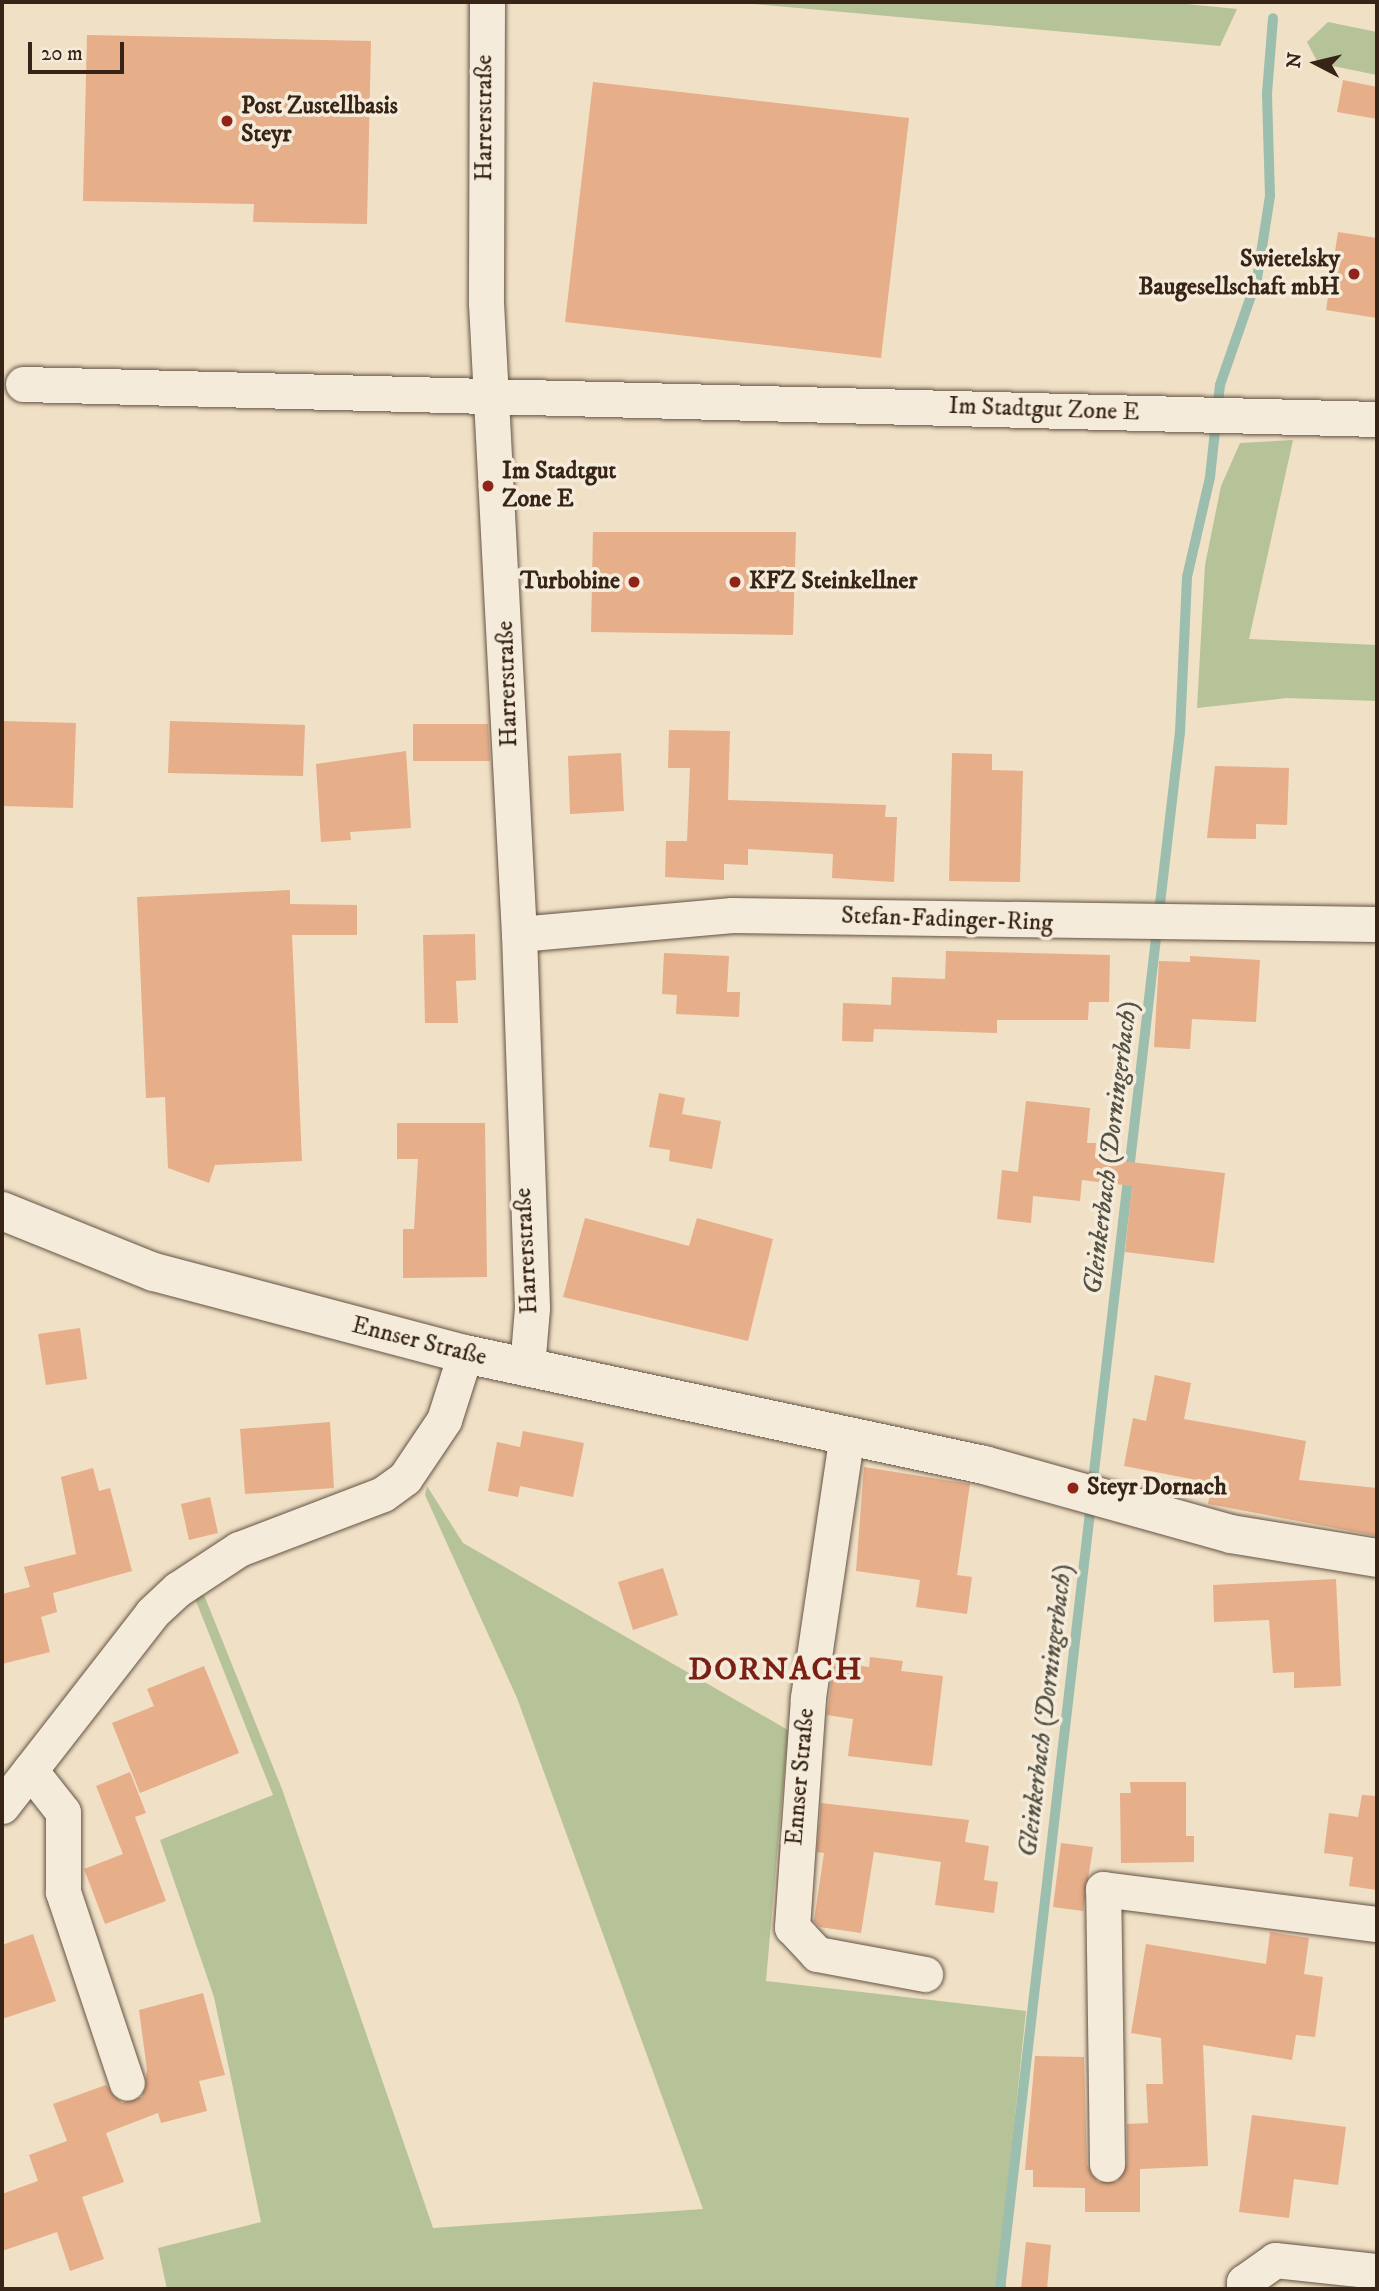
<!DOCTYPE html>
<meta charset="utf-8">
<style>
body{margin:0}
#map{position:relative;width:1379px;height:2291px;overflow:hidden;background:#f0e0c6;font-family:"IM FELL DW Pica",serif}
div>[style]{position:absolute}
.green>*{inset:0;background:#b6c398}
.stream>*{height:10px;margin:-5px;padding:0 5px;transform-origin:5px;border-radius:5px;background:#9bbeaf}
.building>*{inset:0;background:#e6ae89}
.roads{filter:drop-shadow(0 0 2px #655343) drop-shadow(0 0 2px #655343)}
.minor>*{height:35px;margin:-17.5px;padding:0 17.5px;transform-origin:17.5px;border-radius:17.5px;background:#f5ebda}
.tertiary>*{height:38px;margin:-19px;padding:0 19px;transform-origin:19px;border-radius:19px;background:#f5ebda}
.dots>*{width:19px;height:19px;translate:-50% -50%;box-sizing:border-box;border:4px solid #f5ebda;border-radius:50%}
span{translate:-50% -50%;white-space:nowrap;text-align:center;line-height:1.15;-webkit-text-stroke:7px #f5ebda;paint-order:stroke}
.poi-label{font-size:24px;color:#372417;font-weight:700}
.left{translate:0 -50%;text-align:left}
.right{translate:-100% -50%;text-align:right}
.street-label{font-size:24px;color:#372417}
.water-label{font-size:26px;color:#555245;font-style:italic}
.district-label{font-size:32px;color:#7a1f14;font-weight:700;letter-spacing:2px}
.frame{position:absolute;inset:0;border:4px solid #372417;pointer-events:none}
.north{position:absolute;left:1281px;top:28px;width:70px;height:70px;-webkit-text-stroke:5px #f5ebda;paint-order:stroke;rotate:277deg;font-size:19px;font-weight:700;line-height:28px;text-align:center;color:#372417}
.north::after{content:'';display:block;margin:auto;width:24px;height:32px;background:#372417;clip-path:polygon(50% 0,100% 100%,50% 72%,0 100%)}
.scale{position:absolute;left:28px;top:42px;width:96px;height:32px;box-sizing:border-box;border:4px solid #372417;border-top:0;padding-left:9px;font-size:21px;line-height:24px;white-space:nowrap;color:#372417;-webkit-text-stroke:5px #f5ebda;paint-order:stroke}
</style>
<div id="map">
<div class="green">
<i style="clip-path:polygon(732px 2px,1167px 2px,1237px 9px,1220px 46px)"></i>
<i style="clip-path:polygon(1328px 22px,1377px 32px,1377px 75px,1318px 63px,1307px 42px)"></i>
<i style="clip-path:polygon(1293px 440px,1249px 639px,1377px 645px,1377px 701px,1287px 698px,1197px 708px,1205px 565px,1221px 486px,1240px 443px)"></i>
<i style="clip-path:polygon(427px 1486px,463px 1543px,788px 1730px,766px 1981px,1026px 2011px,1004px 2222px,1006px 2289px,167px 2289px,158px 2248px,261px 2222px,214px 1997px,160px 1840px,273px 1795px,194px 1596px,204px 1595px,282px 1789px,433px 2228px,703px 2209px,517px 1698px,425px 1495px)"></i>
</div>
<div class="stream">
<i style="left:1092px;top:1489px;width:762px;rotate:-83.37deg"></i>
<i style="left:1180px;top:732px;width:155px;rotate:-87.4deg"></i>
<i style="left:1187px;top:577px;width:103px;rotate:-77deg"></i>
<i style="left:1210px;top:477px;width:93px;rotate:-83.8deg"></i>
<i style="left:1220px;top:385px;width:112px;rotate:-70.8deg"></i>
<i style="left:1257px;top:279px;width:84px;rotate:-81.1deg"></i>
<i style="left:1270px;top:196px;width:103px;rotate:-91.7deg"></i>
<i style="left:1267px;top:93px;width:75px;rotate:-85.4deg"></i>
<i style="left:1000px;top:2289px;width:790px;rotate:-83.39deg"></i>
</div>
<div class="building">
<i style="clip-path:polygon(87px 35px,371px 41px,367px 224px,253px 222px,254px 204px,83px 201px)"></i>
<i style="clip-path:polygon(1343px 80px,1377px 87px,1377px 119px,1337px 112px)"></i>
<i style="clip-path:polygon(593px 82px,909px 118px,881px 358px,565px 322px)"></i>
<i style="clip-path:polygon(1338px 232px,1377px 238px,1377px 318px,1326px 310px)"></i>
<i style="clip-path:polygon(593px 532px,796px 532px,793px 635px,591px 632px)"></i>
<i style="clip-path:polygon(2px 721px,76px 723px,73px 808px,2px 806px)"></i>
<i style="clip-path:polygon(170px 721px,305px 725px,303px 776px,168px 773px)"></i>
<i style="clip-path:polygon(413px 724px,488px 724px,490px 761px,413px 761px)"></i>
<i style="clip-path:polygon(669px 730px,730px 731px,728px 800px,886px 805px,885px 817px,897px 817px,894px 882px,832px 878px,833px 854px,748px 849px,748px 865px,724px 864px,724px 880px,665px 877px,666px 841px,687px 841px,690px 768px,668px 768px)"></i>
<i style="clip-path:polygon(406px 751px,411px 828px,350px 832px,351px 840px,321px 842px,316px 764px)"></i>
<i style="clip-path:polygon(621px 753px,624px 811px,570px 814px,568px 756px)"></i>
<i style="clip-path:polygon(952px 753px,992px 754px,992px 770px,1023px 771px,1020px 882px,949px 881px)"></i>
<i style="clip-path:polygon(1215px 766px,1289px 768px,1287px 825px,1256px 824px,1256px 839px,1207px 838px)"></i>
<i style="clip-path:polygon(290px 890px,290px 904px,357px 905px,357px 935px,292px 935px,302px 1161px,215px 1165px,209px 1183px,168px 1168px,165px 1097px,146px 1098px,137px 897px)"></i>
<i style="clip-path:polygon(475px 934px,476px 980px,456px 981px,458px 1023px,425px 1023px,423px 935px)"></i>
<i style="clip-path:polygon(946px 951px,1110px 955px,1109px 1002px,1089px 1002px,1088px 1020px,997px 1020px,997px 1033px,874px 1029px,873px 1042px,842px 1041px,843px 1003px,891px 1005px,892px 977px,945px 979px)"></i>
<i style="clip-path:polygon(664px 953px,729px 956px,727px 992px,740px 992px,739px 1017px,676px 1014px,677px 995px,662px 994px)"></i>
<i style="clip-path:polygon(1190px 956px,1260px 960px,1256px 1022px,1192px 1019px,1190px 1049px,1154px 1047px,1159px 961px,1190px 962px)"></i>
<i style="clip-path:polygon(659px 1093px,685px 1098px,682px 1114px,721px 1121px,712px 1169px,669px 1161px,670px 1150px,649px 1147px)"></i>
<i style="clip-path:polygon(1026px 1101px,1090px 1108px,1087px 1143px,1096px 1143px,1095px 1158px,1225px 1173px,1214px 1263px,1125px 1252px,1132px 1186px,1082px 1180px,1080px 1201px,1033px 1196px,1031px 1223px,997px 1219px,1002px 1170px,1018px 1172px)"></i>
<i style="clip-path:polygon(397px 1123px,485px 1123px,487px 1277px,403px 1278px,403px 1229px,414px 1229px,418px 1159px,397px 1159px)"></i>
<i style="clip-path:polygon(585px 1218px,689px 1246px,697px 1218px,773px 1239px,748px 1341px,563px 1297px)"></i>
<i style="clip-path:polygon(80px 1328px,87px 1379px,46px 1385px,38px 1334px)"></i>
<i style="clip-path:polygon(1155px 1375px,1191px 1383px,1184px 1419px,1306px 1441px,1299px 1480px,1377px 1488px,1377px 1536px,1208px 1504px,1212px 1483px,1124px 1466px,1133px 1418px,1146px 1421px)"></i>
<i style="clip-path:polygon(330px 1422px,334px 1488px,245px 1494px,240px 1429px)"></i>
<i style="clip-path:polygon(523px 1431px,584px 1443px,573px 1497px,520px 1486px,518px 1497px,488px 1491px,497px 1442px,520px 1447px)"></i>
<i style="clip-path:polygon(864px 1467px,970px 1484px,957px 1575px,972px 1577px,967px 1614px,916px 1607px,920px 1580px,856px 1571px)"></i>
<i style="clip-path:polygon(93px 1468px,99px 1491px,110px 1488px,132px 1571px,53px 1593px,57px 1612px,41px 1617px,50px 1652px,2px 1664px,2px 1594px,30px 1587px,24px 1567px,76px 1554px,61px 1477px)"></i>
<i style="clip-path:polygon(210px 1497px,218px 1533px,189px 1540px,181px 1504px)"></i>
<i style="clip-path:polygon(663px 1568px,678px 1615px,633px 1630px,618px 1582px)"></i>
<i style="clip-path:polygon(1336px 1579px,1341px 1686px,1294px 1688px,1294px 1672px,1273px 1673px,1269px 1620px,1214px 1622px,1213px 1585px)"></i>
<i style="clip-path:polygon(870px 1657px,903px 1661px,901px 1671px,943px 1676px,932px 1766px,848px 1756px,853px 1719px,827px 1715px,834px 1662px,869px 1667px)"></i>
<i style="clip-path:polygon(204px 1666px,239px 1753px,140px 1793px,112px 1723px,154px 1706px,147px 1689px)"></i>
<i style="clip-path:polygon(130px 1772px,146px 1813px,135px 1817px,166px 1901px,105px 1924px,84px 1869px,123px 1854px,96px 1786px)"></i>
<i style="clip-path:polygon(1130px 1782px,1186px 1782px,1186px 1836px,1194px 1836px,1194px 1862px,1121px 1863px,1120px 1793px,1131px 1793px)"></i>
<i style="clip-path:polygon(1362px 1795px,1377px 1796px,1377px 1890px,1349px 1886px,1353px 1857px,1324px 1853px,1329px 1813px,1358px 1817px)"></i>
<i style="clip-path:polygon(821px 1803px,969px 1820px,965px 1842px,989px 1846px,984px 1880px,998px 1882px,994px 1913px,935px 1905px,941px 1862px,874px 1852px,861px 1933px,820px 1927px,814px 1921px,824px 1853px,817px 1852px)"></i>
<i style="clip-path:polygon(1061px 1843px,1093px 1847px,1083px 1911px,1053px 1907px)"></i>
<i style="clip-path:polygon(1270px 1932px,1309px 1938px,1304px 1974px,1323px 1977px,1315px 2037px,1296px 2035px,1292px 2060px,1203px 2045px,1208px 2166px,1140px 2169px,1140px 2212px,1085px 2212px,1085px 2188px,1033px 2187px,1033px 2170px,1025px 2170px,1035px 2056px,1084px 2057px,1087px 2165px,1098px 2182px,1117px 2182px,1127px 2164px,1127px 2124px,1148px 2123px,1146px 2084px,1163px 2084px,1161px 2038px,1131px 2033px,1146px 1944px,1266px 1964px)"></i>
<i style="clip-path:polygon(33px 1934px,56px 2001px,2px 2019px,2px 1945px)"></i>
<i style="clip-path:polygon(203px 1993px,225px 2075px,199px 2081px,207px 2111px,161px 2123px,158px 2113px,106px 2133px,124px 2182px,82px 2197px,104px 2259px,70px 2271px,57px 2232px,2px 2251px,2px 2194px,38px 2181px,29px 2155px,67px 2141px,53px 2104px,106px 2085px,122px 2103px,142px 2097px,147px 2070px,139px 2010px)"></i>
<i style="clip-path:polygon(1252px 2115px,1346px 2127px,1338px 2185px,1294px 2179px,1289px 2218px,1239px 2212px)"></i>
<i style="clip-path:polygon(1026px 2242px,1051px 2245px,1047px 2289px,1021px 2289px)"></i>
</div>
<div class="roads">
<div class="minor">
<i style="left:487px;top:2px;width:301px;rotate:90.2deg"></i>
<i style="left:486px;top:303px;width:632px;rotate:87.01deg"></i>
<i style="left:519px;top:934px;width:374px;rotate:88deg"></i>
<i style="left:532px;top:1308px;width:59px;rotate:94.8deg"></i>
<i style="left:23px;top:384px;width:1354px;rotate:1.48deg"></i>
<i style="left:519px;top:934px;width:214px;rotate:-5.1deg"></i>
<i style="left:732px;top:915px;width:645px;rotate:0.8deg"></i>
<i style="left:846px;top:1440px;width:261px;rotate:98.4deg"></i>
<i style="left:808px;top:1698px;width:230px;rotate:94deg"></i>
<i style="left:792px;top:1927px;width:37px;rotate:47deg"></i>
<i style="left:817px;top:1954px;width:110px;rotate:10.5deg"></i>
<i style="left:30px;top:1770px;width:53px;rotate:51.8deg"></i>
<i style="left:63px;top:1812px;width:80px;rotate:90deg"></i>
<i style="left:63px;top:1892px;width:201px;rotate:71.5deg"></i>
<i style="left:2px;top:1806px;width:244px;rotate:-52.1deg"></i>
<i style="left:152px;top:1613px;width:35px;rotate:-43deg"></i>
<i style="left:178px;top:1589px;width:73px;rotate:-33.3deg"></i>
<i style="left:239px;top:1549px;width:154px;rotate:-20.9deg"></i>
<i style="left:383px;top:1494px;width:27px;rotate:-36deg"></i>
<i style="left:405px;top:1478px;width:70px;rotate:-56.1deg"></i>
<i style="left:444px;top:1420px;width:69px;rotate:-72.3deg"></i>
<i style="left:1107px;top:2164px;width:275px;rotate:-90.8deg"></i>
<i style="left:1103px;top:1889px;width:276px;rotate:7.3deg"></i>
<i style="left:1244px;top:2289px;width:7px;rotate:-90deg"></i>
<i style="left:1244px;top:2282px;width:38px;rotate:-35deg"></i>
<i style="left:1275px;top:2260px;width:103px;rotate:6.2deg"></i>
</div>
<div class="tertiary">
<i style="left:2px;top:1211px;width:164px;rotate:21.9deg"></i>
<i style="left:154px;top:1272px;width:322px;rotate:14.8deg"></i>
<i style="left:465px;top:1354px;width:531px;rotate:12.07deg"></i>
<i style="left:984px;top:1465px;width:256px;rotate:15.6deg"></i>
<i style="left:1231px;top:1534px;width:148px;rotate:9.3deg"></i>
</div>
</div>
<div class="dots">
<i style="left:227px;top:121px;background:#8f2418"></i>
<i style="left:1354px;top:274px;background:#8f2418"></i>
<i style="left:488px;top:486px;background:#8f2418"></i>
<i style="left:634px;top:582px;background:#8f2418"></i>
<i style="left:735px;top:582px;background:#8f2418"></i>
<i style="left:1073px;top:1488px;background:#8f2418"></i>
</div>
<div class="poi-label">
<span class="left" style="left:241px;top:121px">Post Zustellbasis<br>Steyr</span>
<span class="right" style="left:1340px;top:274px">Swietelsky<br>Baugesellschaft mbH</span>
<span class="left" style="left:502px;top:486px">Im Stadtgut<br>Zone E</span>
<span class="right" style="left:620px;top:582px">Turbobine</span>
<span class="left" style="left:749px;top:582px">KFZ Steinkellner</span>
<span class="left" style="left:1087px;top:1488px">Steyr Dornach</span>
</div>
<div class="street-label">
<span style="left:485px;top:118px;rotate:-90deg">Harrerstraße</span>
<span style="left:1044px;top:410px;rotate:2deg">Im Stadtgut Zone E</span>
<span style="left:508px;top:684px;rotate:-92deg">Harrerstraße</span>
<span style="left:947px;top:920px;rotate:2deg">Stefan-Fadinger-Ring</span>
<span style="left:527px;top:1251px;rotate:-93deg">Harrerstraße</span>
<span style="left:419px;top:1342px;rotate:14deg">Ennser Straße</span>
<span style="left:801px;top:1777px;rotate:-85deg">Ennser Straße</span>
</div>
<div class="water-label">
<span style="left:1111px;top:1148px;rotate:-83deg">Gleinkerbach (Dorningerbach)</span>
<span style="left:1046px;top:1711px;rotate:-83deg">Gleinkerbach (Dorningerbach)</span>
</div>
<div class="district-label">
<span style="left:776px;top:1670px">DORNACH</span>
</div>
<div class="frame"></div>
<div class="north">N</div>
<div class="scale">20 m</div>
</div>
